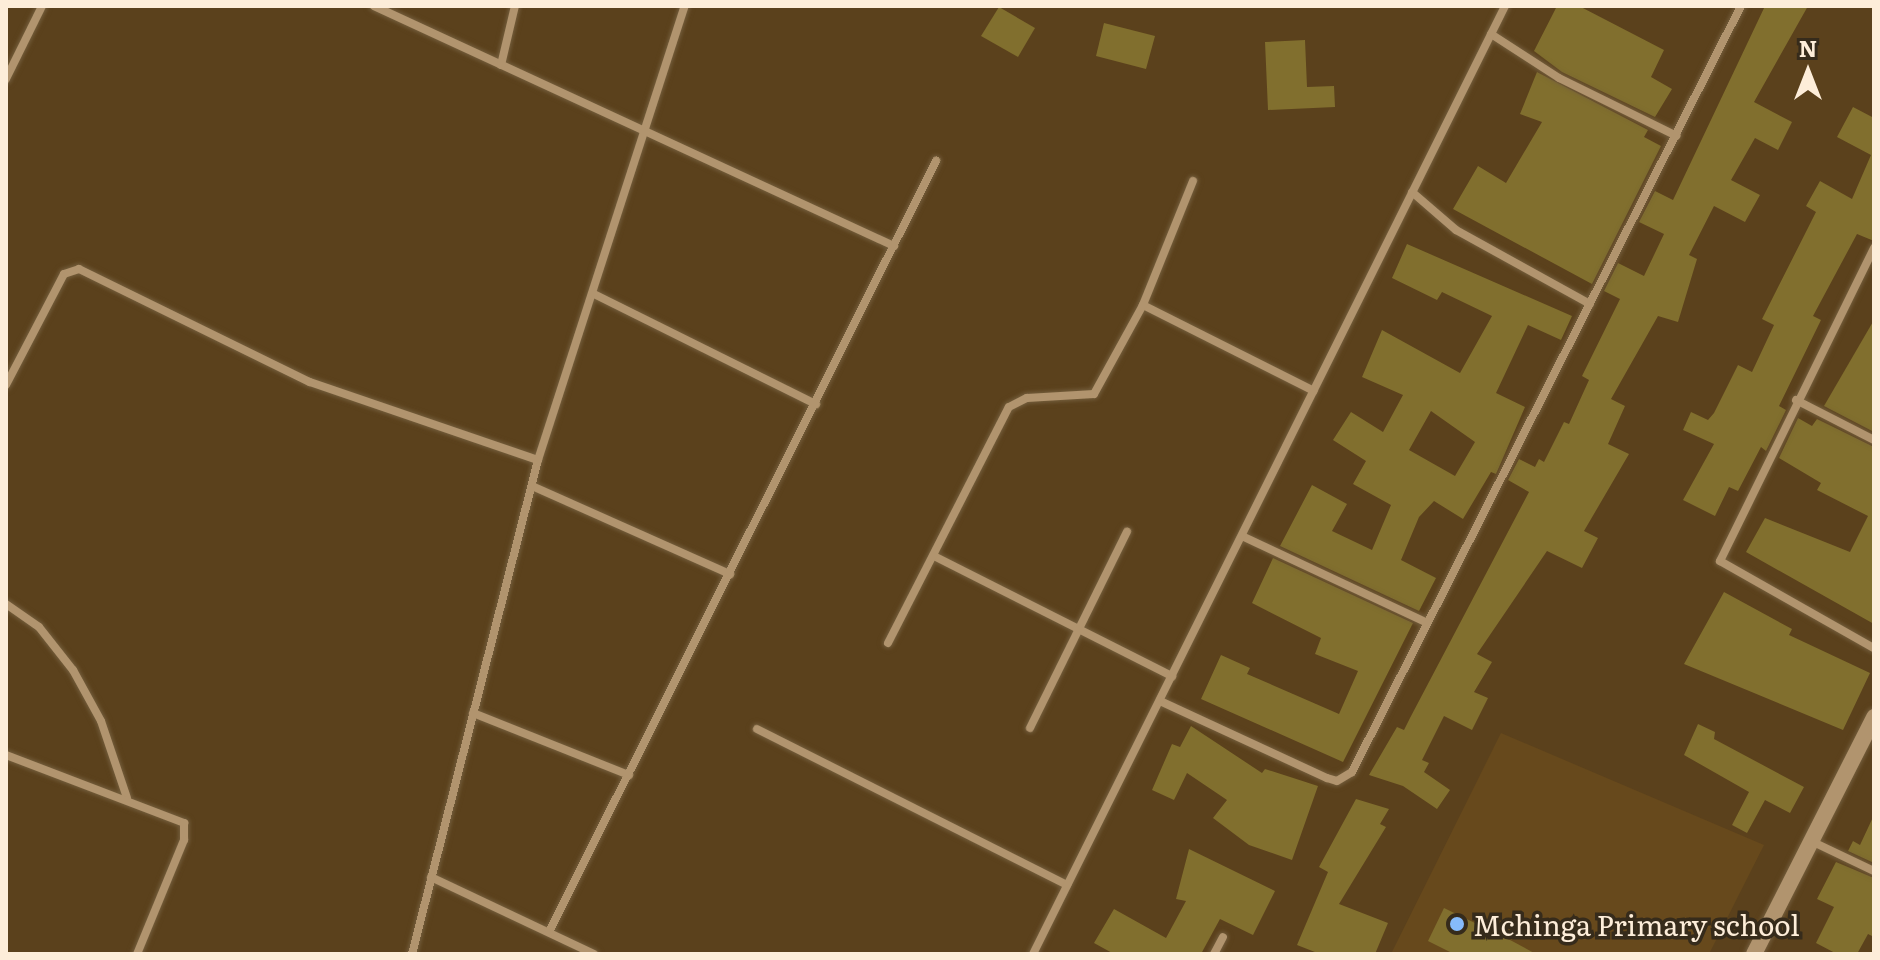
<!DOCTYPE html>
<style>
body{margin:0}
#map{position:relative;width:1880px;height:960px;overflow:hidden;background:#5b411c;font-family:Literata,serif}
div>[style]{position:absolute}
.built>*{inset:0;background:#67491c}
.building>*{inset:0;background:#816f2e}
.roads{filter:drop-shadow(0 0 2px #745e3d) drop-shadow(0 0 2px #745e3d)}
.street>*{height:8px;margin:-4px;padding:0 4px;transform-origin:4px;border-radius:4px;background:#b1946e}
.secondary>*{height:16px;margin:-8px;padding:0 8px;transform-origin:8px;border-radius:8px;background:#b1946e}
.dots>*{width:22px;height:22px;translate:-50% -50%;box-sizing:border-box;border:4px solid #362b1b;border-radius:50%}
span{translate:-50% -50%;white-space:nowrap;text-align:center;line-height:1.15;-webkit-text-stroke:7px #362b1b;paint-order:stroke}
.poi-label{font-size:28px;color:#fdedd9}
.left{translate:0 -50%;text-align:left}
.frame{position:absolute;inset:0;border:8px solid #fdedd9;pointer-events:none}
.north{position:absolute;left:1768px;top:32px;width:80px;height:80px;-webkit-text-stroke:6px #362b1b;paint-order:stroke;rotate:0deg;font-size:22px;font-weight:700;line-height:32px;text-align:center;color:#fdedd9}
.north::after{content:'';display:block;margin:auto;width:28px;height:36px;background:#fdedd9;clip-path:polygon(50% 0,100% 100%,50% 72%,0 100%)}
</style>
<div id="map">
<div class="built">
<i style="clip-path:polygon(1501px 733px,1764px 845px,1709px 954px,1391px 954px)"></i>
</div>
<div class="building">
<i style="clip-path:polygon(1557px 6px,1579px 6px,1664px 50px,1651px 77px,1672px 89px,1655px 117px,1562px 72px,1534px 51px)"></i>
<i style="clip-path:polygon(1765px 6px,1808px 6px,1754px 102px,1792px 122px,1778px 150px,1755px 138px,1731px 180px,1760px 195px,1745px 222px,1714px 206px,1689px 255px,1697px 259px,1678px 322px,1658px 316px,1611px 399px,1625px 406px,1608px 444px,1629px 454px,1584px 531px,1598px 538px,1582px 568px,1547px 551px,1477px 654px,1492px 662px,1474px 692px,1488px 698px,1472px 730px,1444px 716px,1422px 760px,1429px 763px,1424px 772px,1450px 790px,1437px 809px,1403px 786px,1369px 775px,1397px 727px,1404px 730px,1410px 718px,1529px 492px,1508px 480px,1519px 459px,1535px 467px,1539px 459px,1544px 462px,1564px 422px,1569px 424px,1589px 380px,1582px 376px,1620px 299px,1604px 291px,1618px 263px,1644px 276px,1664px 234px,1639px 222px,1655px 191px,1673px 200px)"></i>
<i style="clip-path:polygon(999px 7px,1035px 28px,1018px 57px,981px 36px)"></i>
<i style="clip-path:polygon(1104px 23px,1155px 36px,1146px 69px,1096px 56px)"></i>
<i style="clip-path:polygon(1305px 40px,1307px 87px,1334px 86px,1335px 107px,1268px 110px,1265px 42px)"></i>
<i style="clip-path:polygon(1537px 72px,1648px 130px,1644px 137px,1661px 146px,1592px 284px,1453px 209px,1478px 166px,1506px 183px,1542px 122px,1520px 114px)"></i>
<i style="clip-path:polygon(1853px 107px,1874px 118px,1874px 241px,1857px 234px,1813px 316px,1821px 320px,1779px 406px,1786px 410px,1766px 451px,1761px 447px,1738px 491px,1729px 487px,1715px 516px,1683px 500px,1714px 444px,1683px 430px,1691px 412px,1708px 420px,1714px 413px,1738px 365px,1752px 372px,1774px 325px,1762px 319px,1816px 212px,1806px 206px,1820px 181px,1852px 199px,1871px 155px,1837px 137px)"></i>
<i style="clip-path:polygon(evenodd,1407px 244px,1572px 316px,1561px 340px,1528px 325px,1496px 393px,1525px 407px,1496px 474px,1491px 472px,1463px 519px,1434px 501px,1419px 517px,1401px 560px,1436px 578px,1419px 611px,1280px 546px,1312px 485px,1347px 504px,1332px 531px,1372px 550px,1391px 505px,1353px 484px,1366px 461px,1333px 440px,1351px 412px,1383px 432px,1403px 395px,1362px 377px,1382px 330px,1460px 373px,1492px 316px,1442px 292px,1437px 300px,1392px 278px,1407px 244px,1431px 411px,1475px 442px,1455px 476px,1409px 450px,1431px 411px)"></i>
<i style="clip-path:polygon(1874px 320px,1874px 432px,1824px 406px)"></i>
<i style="clip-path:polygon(1798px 418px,1812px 426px,1817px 419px,1874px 447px,1874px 624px,1746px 552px,1765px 518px,1850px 552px,1868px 516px,1817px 490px,1821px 483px,1779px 458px)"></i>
<i style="clip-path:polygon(1273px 558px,1413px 623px,1343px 762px,1201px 699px,1221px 655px,1250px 668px,1247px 674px,1339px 714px,1358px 671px,1315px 654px,1321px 638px,1252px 603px)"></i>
<i style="clip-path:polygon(1724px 592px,1792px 629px,1789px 635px,1870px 673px,1843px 730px,1684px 664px)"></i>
<i style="clip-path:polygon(1698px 724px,1715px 732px,1714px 739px,1804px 787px,1790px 813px,1765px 800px,1747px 833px,1732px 825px,1749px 792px,1684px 755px)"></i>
<i style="clip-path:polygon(1191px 726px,1262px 773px,1265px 769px,1318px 786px,1292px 860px,1249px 845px,1213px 818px,1227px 800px,1187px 773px,1174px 800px,1152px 790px,1172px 744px,1180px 747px)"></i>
<i style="clip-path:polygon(1356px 799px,1389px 809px,1380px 824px,1386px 827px,1339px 904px,1388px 923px,1375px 954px,1320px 954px,1297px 945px,1328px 872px,1319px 867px)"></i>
<i style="clip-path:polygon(1874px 815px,1874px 863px,1848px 851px,1853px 841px,1860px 845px)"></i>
<i style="clip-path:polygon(1189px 849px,1275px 891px,1253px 935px,1220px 919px,1201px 954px,1114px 954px,1094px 943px,1114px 909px,1166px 938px,1186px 901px,1176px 899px)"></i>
<i style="clip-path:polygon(1836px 862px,1874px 878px,1874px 937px,1868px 934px,1857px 954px,1837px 954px,1816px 943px,1834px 907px,1817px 899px)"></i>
<i style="clip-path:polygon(1444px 908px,1512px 941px,1536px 954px,1454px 954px,1428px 941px)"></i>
</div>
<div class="roads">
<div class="street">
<i style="left:374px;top:6px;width:573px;rotate:24.78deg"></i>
<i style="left:1491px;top:34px;width:81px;rotate:32.9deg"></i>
<i style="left:1559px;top:78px;width:131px;rotate:26.2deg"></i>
<i style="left:501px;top:65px;width:61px;rotate:-76.7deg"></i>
<i style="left:6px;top:79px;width:81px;rotate:-63.7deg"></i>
<i style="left:1193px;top:181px;width:134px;rotate:112deg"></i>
<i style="left:1143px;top:305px;width:191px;rotate:26.7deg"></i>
<i style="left:1412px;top:192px;width:58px;rotate:40.8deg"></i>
<i style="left:1456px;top:230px;width:153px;rotate:28.9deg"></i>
<i style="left:1874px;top:248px;width:349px;rotate:116.2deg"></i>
<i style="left:1720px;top:561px;width:177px;rotate:29.5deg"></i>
<i style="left:594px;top:294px;width:248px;rotate:26.4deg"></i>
<i style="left:6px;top:385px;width:125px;rotate:-62.4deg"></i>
<i style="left:64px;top:274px;width:16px;rotate:-18deg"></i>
<i style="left:79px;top:269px;width:257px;rotate:26.1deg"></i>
<i style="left:310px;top:382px;width:241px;rotate:18.9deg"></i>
<i style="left:1796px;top:400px;width:88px;rotate:27.1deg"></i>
<i style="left:532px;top:486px;width:217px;rotate:24deg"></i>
<i style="left:1242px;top:536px;width:203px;rotate:25.1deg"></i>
<i style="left:934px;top:556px;width:267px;rotate:26.8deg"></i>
<i style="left:6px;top:604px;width:40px;rotate:34.9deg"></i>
<i style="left:39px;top:627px;width:55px;rotate:51.7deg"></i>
<i style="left:73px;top:670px;width:58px;rotate:61.2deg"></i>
<i style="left:101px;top:721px;width:81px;rotate:71.3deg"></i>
<i style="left:888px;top:643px;width:265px;rotate:-62.9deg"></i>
<i style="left:1009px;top:407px;width:20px;rotate:-27deg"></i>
<i style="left:1027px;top:398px;width:67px;rotate:-3.4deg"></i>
<i style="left:1094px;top:394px;width:102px;rotate:-61.2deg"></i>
<i style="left:1160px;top:701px;width:184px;rotate:24.8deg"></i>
<i style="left:1327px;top:778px;width:10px;rotate:17deg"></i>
<i style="left:1337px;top:781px;width:17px;rotate:-31deg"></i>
<i style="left:1352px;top:772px;width:859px;rotate:-63.08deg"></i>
<i style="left:473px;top:713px;width:168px;rotate:21.7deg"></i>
<i style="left:1030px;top:728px;width:219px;rotate:-63.7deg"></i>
<i style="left:757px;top:729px;width:347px;rotate:26.7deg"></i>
<i style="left:6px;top:755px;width:191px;rotate:20.9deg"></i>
<i style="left:184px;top:823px;width:17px;rotate:90deg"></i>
<i style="left:184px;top:840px;width:123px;rotate:112.4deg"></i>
<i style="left:1811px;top:841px;width:70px;rotate:25.5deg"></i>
<i style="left:431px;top:877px;width:180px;rotate:25.3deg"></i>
<i style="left:549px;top:932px;width:863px;rotate:-63.35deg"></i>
<i style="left:412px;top:954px;width:510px;rotate:-75.69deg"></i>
<i style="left:538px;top:460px;width:477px;rotate:-72.1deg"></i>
<i style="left:1033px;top:954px;width:1059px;rotate:-63.53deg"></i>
<i style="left:1214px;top:954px;width:19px;rotate:-62deg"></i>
</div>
<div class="secondary">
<i style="left:1754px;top:954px;width:266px;rotate:-63.1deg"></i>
</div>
</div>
<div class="dots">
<i style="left:1457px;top:924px;background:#86bbfb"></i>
</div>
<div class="poi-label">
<span class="left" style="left:1473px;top:924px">Mchinga Primary school</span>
</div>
<div class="frame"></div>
<div class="north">N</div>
</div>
